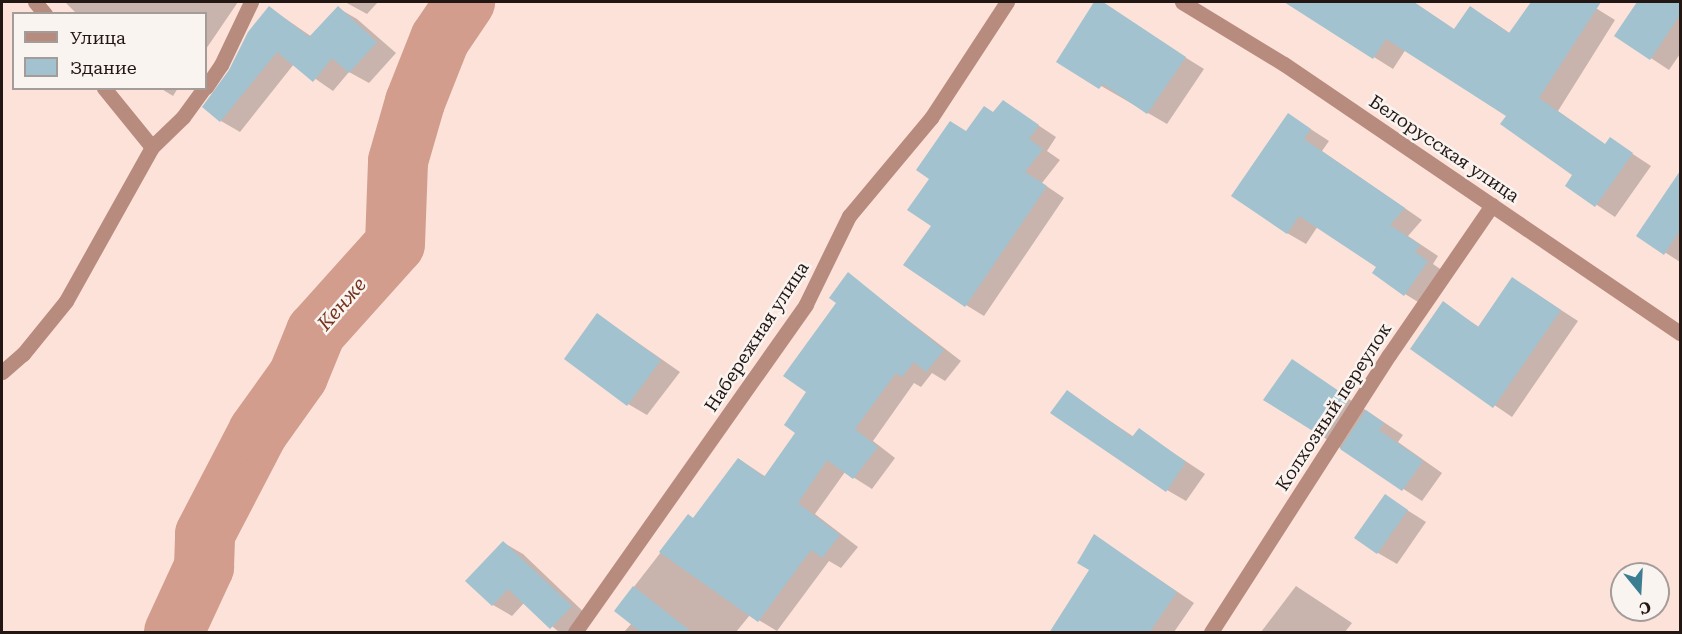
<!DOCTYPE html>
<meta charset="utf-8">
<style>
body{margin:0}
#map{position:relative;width:1682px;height:634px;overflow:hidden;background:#fce2d9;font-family:"Roboto Serif",serif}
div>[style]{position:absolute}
.shadow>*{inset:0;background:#0003}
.river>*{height:60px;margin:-30px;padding:0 30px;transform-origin:30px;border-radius:30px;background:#d29d8c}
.building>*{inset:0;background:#a1c2ce}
.lane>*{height:15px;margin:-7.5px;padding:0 7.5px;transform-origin:7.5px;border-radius:7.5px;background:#b78b7d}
.street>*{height:15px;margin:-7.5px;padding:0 7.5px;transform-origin:7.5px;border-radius:7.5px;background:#b78b7d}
span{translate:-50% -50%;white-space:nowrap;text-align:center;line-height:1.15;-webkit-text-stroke:5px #faf4f1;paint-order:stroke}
.street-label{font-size:18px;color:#231714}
.water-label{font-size:20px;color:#74331d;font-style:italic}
.frame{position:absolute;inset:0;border:3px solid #231714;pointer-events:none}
.legend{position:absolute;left:12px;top:12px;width:195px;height:78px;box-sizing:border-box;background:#faf4f1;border:2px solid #a49c99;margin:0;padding:8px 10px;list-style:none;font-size:18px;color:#231714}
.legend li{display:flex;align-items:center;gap:12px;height:30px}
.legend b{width:30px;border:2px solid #a49c99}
.north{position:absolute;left:1610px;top:562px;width:60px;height:60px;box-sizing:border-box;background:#faf4f1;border:2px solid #a49c99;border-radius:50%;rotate:162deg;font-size:16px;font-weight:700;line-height:24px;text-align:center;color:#231714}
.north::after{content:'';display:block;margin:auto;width:21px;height:27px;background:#3d7d91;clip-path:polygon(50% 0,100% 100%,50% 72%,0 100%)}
</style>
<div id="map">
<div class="shadow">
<i style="clip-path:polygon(65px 2px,238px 2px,206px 49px,206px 14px,77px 14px)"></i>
<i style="clip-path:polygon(345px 2px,378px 2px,367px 14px)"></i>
<i style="clip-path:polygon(1096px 2px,1204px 69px,1167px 124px,1058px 61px)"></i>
<i style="clip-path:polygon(1286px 2px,1413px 2px,1455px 30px,1489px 19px,1511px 34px,1533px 2px,1586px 2px,1615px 20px,1558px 111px,1606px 145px,1610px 139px,1651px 166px,1615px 217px,1567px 185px,1574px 175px,1508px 116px,1406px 49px,1393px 69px)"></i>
<i style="clip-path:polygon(1639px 2px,1680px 2px,1680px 54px,1669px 70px,1616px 35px)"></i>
<i style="clip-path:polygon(270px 8px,312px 37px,338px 8px,357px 19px,396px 53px,369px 83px,349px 72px,333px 91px,294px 64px,240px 132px,221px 121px,230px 71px)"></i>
<i style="clip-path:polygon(160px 88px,178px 88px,173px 96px)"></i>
<i style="clip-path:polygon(1003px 102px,1056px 137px,1047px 151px,1060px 160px,1042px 183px,1064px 198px,984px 316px,966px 305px,933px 226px,967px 132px,994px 113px)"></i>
<i style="clip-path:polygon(1289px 115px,1329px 141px,1322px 151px,1422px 220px,1408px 236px,1438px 256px,1433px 264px,1446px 273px,1423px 305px,1405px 294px,1378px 267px,1318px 226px,1306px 244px,1287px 233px)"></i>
<i style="clip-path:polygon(1680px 174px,1680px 262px,1638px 235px)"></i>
<i style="clip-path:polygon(848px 274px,961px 361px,945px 381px,932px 373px,921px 387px,914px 383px,873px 441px,895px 458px,872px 489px,845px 472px,815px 514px,858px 547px,841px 568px,829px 561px,777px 631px,750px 615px,736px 632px,624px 632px,632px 623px,616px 610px,689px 516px,694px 519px,739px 459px,766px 477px,797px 432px)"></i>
<i style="clip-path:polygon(1513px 279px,1578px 321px,1512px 417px,1412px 349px,1443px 303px,1479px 327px)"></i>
<i style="clip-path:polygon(598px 315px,680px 372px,647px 415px,628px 404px)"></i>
<i style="clip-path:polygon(1292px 361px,1403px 435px,1398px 442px,1442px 473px,1422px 501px,1266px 400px)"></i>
<i style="clip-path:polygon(1067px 392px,1134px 437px,1139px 430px,1205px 474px,1186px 501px,1167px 490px)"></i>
<i style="clip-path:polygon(1385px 496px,1426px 522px,1397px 564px,1378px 553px)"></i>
<i style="clip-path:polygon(1095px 536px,1194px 603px,1174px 632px,1050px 632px,1091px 569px)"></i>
<i style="clip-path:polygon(504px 543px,523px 554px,590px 618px,576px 632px,559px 632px,524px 603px,512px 616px,493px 605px)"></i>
<i style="clip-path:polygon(1296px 586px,1352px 623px,1345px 632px,1261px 632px)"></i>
</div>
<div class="river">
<i style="left:174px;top:632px;width:72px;rotate:-65.2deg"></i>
<i style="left:204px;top:567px;width:33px;rotate:-88deg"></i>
<i style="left:205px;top:534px;width:115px;rotate:-62.5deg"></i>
<i style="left:258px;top:432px;width:69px;rotate:-54.5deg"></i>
<i style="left:298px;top:376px;width:48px;rotate:-67.8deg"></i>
<i style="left:316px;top:332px;width:118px;rotate:-48.1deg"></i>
<i style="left:395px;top:244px;width:83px;rotate:-87.9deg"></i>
<i style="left:398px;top:161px;width:61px;rotate:-73.9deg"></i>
<i style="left:415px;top:102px;width:68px;rotate:-68.4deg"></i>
<i style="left:440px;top:39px;width:45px;rotate:-56deg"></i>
</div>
<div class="building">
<i style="clip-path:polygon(1094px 2px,1103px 2px,1186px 57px,1147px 114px,1103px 84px,1099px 89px,1056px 62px)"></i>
<i style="clip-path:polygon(1284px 2px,1414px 2px,1454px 29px,1470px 6px,1509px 33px,1531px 2px,1601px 2px,1539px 98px,1605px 144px,1610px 137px,1633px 153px,1595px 207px,1565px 186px,1572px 175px,1500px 124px,1506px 116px,1386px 39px,1373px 59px)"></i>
<i style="clip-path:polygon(1637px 2px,1680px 2px,1680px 15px,1650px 60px,1614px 36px)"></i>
<i style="clip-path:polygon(269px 6px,309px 37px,338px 6px,377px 42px,349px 73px,332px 58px,313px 82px,277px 52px,220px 122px,202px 107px,229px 70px,248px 32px)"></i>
<i style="clip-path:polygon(1003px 100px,1039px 125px,1029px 139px,1043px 149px,1025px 172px,1047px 186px,965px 307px,903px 265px,931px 226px,907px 210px,929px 179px,916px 170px,950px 121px,966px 131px,984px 106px,993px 112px)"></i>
<i style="clip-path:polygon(1288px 113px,1311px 129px,1304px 139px,1405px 208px,1390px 225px,1420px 245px,1415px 252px,1428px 261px,1404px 296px,1372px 273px,1376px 267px,1299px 216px,1287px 234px,1231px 196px)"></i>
<i style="clip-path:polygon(1680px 171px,1680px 230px,1664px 255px,1636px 236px)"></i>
<i style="clip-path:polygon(848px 272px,944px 350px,926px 372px,914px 362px,902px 377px,896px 373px,855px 429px,878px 447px,853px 479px,827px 460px,798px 503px,840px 535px,822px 558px,811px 550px,758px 622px,659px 552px,688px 514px,693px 518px,738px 458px,764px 477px,795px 433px,784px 425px,806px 392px,783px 376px,836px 303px,829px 298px)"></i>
<i style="clip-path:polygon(1512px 277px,1561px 310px,1493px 408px,1410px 349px,1443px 301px,1478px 327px)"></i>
<i style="clip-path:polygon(597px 313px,661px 360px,627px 406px,564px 359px)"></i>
<i style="clip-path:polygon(1292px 359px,1349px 398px,1324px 438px,1263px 400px)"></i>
<i style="clip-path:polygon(1067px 390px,1132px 437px,1139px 428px,1186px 462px,1166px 492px,1050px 413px)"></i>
<i style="clip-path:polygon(1366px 410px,1384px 423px,1379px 430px,1423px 461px,1402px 491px,1340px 449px)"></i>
<i style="clip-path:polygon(1385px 494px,1408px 510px,1377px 554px,1354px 538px)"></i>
<i style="clip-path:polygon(1094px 534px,1177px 592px,1149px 633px,1049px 633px,1089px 570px,1077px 563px)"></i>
<i style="clip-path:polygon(503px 541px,572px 606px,550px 629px,508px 589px,492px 606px,465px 581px)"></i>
<i style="clip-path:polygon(633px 586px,693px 633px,642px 633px,614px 611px)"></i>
</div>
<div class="lane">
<i style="left:206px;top:87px;width:27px;rotate:-56deg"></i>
<i style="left:221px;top:65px;width:70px;rotate:-64.5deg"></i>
<i style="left:2px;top:372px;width:28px;rotate:-41deg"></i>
<i style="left:23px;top:354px;width:68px;rotate:-50.9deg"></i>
<i style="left:66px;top:301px;width:176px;rotate:-60.8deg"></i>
<i style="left:152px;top:147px;width:43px;rotate:-44.1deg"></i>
<i style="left:183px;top:117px;width:36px;rotate:-54deg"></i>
</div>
<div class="street">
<i style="left:35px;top:2px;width:16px;rotate:50deg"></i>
<i style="left:1182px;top:2px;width:119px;rotate:31.3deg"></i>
<i style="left:1284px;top:64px;width:479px;rotate:34.2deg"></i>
<i style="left:104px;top:88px;width:76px;rotate:50.9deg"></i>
<i style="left:575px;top:632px;width:401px;rotate:-54.8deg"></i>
<i style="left:806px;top:304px;width:98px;rotate:-64deg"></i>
<i style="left:849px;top:216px;width:128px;rotate:-50.1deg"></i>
<i style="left:931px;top:118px;width:139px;rotate:-56.8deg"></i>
<i style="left:1211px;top:632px;width:329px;rotate:-57.3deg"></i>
<i style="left:1389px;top:355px;width:182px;rotate:-55.5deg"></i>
</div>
<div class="street-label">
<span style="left:1444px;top:149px;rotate:34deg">Белорусская улица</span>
<span style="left:757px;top:337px;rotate:-57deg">Набережная улица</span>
<span style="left:1334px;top:407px;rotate:-57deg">Колхозный переулок</span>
</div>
<div class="water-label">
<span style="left:342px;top:304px;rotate:-49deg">Кенже</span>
</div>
<div class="frame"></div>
<ul class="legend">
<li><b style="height:8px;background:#b78b7d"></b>Улица</li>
<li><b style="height:16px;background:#a1c2ce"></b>Здание</li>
</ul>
<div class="north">С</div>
</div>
